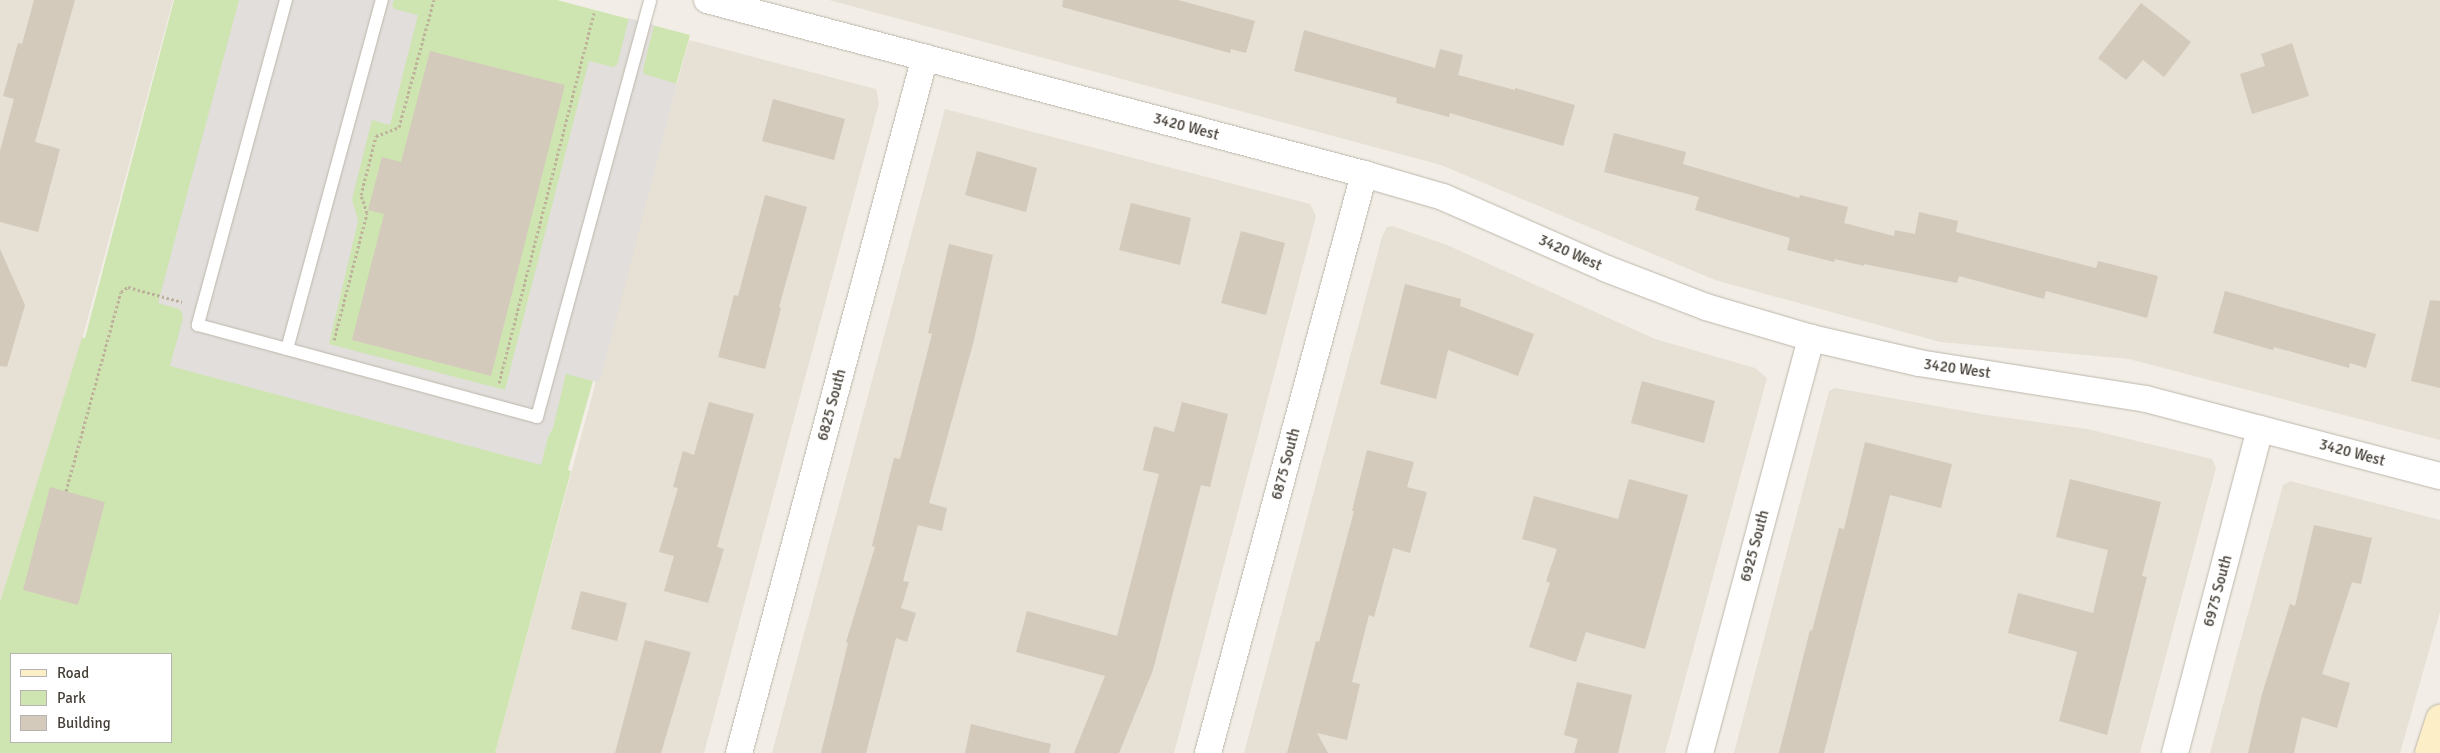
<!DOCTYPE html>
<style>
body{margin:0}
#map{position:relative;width:2440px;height:753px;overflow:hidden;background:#f2eee7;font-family:Signika,sans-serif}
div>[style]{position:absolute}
.residential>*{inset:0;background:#e6e0d5}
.green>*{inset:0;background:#cfe5b1}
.parking>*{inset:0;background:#e1dedb}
.building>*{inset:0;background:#d3cabc}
.path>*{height:3px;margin-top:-1.5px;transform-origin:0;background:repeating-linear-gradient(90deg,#beb19b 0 2.5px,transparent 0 5px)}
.roads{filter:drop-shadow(0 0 1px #bdb6aa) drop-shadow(0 0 1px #bdb6aa)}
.lane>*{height:12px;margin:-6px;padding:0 6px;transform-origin:6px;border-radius:6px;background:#fff}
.street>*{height:26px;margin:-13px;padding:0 13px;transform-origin:13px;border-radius:13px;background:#fff}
.secondary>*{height:28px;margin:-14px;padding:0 14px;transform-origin:14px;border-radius:14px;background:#fceec7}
span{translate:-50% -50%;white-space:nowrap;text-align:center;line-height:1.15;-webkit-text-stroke:4px #fff;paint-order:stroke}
.street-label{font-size:15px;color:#453f36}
.legend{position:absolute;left:10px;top:653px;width:162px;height:90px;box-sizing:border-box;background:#fff;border:1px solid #b5b2af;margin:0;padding:6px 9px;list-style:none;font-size:15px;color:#453f36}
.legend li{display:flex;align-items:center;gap:10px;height:25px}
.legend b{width:25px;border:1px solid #b5b2af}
</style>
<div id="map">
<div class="residential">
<i style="clip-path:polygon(0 0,173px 0,82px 340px,0 602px)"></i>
<i style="clip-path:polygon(829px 0,2440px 0,2440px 440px,2129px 359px,1940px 342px,1715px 280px,1441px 165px)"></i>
<i style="clip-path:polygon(689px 40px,876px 89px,879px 103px,704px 753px,495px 753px)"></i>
<i style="clip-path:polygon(945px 109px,1310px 204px,1316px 216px,1174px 753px,772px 753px)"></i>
<i style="clip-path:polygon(1392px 226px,1447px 245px,1655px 339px,1755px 368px,1767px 378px,1665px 753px,1244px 753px,1382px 237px,1387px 227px)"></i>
<i style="clip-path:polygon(1835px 388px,1987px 415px,2087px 429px,2212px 459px,2216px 468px,2140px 753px,1734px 753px,1829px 391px)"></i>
<i style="clip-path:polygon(2290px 481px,2440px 520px,2440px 612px,2400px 753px,2210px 753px,2283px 485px)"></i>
</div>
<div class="green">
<i style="clip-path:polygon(evenodd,174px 0,557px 0,690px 35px,568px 470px,571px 471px,495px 753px,0 753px,0 602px,82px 338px,85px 338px,174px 0,11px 654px,171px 654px,171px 742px,11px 742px,11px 654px)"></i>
</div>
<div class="parking">
<i style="clip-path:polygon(239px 0,394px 0,392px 6px,395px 9px,418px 15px,390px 125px,372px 120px,352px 199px,358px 221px,329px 344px,505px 390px,589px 61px,613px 67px,617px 65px,629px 18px,654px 25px,643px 70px,644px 74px,677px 84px,601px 377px,597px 382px,566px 374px,553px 428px,548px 437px,541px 465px,170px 366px,183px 318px,182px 312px,179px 309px,158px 303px)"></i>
</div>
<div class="building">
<i style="clip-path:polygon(34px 0,75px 0,35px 142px,60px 149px,38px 232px,0 222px,0 151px,14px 99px,3px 96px,18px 43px,22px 44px)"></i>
<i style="clip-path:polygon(1063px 0,1178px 0,1255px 21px,1246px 53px,1231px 49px,1230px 53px,1062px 7px)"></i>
<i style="clip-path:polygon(2141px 3px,2191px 42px,2164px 77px,2143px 60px,2126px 80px,2098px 58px)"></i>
<i style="clip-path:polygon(1304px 30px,1435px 68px,1440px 49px,1463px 55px,1458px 75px,1515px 90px,1515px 88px,1575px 105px,1563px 146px,1450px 113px,1449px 117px,1396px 103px,1397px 98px,1294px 71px)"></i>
<i style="clip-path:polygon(2292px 43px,2309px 96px,2252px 114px,2240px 74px,2265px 66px,2261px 54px)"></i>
<i style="clip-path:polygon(430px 51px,565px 85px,491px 376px,352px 340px,384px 214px,368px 210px,382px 157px,401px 162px)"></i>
<i style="clip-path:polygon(773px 99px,845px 119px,834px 160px,762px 141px)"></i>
<i style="clip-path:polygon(1614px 133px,1686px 152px,1683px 164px,1799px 198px,1800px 195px,1848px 207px,1844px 223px,1894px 236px,1895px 230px,1915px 234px,1919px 212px,1958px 221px,1956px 232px,2096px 268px,2098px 261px,2158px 276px,2147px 318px,2046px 291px,2044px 299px,1959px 276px,1957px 283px,1864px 264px,1864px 266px,1835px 259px,1834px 262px,1787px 250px,1790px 238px,1695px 210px,1699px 197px,1604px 172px)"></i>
<i style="clip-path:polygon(977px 151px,1037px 168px,1026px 212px,965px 195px)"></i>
<i style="clip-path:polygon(765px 195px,807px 207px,779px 307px,781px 308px,765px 369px,718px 357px,734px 295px,738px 296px)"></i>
<i style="clip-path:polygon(1131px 203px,1191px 218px,1180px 265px,1119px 250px)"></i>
<i style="clip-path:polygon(1241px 231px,1285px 243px,1266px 315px,1221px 303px)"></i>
<i style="clip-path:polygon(949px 244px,993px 255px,973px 344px,929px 503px,947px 508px,942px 531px,918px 525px,903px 581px,909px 582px,901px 608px,916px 613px,907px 642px,896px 638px,866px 753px,821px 753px,848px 643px,846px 642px,875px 547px,872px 546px,894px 458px,900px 459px,932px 334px,928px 333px)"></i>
<i style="clip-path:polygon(0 249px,25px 305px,7px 367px,0 366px)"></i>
<i style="clip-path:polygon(1405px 284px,1461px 299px,1460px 306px,1534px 334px,1518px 376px,1448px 350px,1436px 399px,1380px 384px)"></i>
<i style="clip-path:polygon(2225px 291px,2376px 334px,2366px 368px,2350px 363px,2349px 368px,2274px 347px,2273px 350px,2213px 333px)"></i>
<i style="clip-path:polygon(2430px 300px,2440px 301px,2440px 388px,2411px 381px)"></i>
<i style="clip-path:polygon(1642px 381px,1715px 401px,1704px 443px,1631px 423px)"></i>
<i style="clip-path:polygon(709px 402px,754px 414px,717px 547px,724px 549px,708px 603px,664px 591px,674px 556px,659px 552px,678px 488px,673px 487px,683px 451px,694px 455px)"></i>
<i style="clip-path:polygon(1182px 402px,1228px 414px,1210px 487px,1201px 485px,1153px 670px,1119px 753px,1074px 753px,1105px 676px,1016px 652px,1027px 611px,1117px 636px,1159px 474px,1143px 470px,1154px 426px,1174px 432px)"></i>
<i style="clip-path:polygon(1865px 442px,1952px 464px,1941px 508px,1890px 495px,1824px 753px,1779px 753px,1810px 630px,1812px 631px,1839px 528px,1844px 529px)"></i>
<i style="clip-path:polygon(1367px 450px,1414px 462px,1407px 487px,1427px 492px,1410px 553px,1393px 548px,1374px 617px,1369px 615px,1352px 682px,1360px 684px,1347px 740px,1317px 733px,1328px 753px,1287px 753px,1316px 641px,1319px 642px,1354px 511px,1352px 511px)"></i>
<i style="clip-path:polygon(1629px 479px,1688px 495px,1645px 649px,1586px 632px,1576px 662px,1529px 647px,1550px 583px,1546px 581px,1557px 549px,1522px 539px,1534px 496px,1618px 519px)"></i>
<i style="clip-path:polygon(2070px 479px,2161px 502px,2142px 576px,2147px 577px,2107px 735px,2059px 721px,2077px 652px,2008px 633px,2018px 593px,2093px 613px,2108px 550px,2056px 537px)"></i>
<i style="clip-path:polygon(50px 487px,105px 502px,78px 605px,23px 590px)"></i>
<i style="clip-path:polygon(2314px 525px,2372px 538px,2361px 584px,2352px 582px,2322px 674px,2350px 683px,2337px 728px,2302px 717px,2294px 753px,2248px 753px,2262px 694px,2290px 604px,2295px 606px)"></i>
<i style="clip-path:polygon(581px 591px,627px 603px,617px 641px,571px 629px)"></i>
<i style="clip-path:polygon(645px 640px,691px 652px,661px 753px,615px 753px)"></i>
<i style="clip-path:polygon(1577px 682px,1632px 695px,1618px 753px,1574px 753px,1578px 739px,1564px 735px)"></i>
<i style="clip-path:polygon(971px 724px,1051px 744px,1049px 753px,965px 753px)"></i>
</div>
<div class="path">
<i style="left:334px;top:340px;width:131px;rotate:-75.4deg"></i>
<i style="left:367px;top:213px;width:19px;rotate:-108deg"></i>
<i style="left:361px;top:195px;width:61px;rotate:-75.7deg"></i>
<i style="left:376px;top:136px;width:25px;rotate:-21deg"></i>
<i style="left:399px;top:127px;width:132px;rotate:-74.6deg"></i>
<i style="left:499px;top:383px;width:382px;rotate:-75.6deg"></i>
<i style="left:66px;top:491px;width:206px;rotate:-74.6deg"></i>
<i style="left:121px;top:292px;width:9px;rotate:-36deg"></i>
<i style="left:128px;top:287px;width:56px;rotate:15.5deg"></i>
</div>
<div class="roads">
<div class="lane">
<i style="left:286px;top:0;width:337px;rotate:105.2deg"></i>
<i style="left:198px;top:325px;width:92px;rotate:15.1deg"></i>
<i style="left:287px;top:349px;width:362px;rotate:-74.8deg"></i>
<i style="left:287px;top:349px;width:259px;rotate:15.2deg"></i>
<i style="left:537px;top:417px;width:432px;rotate:-74.8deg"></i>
</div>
<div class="street">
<i style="left:707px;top:0;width:680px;rotate:14.83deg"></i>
<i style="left:1364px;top:174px;width:82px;rotate:16.2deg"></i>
<i style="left:1443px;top:197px;width:179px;rotate:23.7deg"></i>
<i style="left:1607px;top:269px;width:106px;rotate:21deg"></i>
<i style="left:1706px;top:307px;width:109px;rotate:16.4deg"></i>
<i style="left:1811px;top:338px;width:111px;rotate:13deg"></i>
<i style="left:1919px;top:363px;width:230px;rotate:9deg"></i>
<i style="left:2146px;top:399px;width:304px;rotate:14.7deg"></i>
<i style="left:739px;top:753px;width:720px;rotate:-75.04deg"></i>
<i style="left:1208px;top:753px;width:600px;rotate:-74.92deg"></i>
<i style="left:1700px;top:753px;width:430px;rotate:-75deg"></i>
<i style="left:2175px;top:753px;width:335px;rotate:-75.3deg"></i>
</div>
<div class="secondary">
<i style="left:2429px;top:753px;width:36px;rotate:-72deg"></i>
</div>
</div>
<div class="street-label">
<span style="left:1186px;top:127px;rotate:15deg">3420 West</span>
<span style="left:1570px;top:253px;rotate:24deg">3420 West</span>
<span style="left:1957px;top:369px;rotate:8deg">3420 West</span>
<span style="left:832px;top:405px;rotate:-75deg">6825 South</span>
<span style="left:2352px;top:453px;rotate:15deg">3420 West</span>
<span style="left:1286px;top:464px;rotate:-75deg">6875 South</span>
<span style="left:1755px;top:546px;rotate:-75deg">6925 South</span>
<span style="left:2218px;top:591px;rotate:-75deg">6975 South</span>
</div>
<ul class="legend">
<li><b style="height:6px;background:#fceec7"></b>Road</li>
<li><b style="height:14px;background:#cfe5b1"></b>Park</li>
<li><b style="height:14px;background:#d3cabc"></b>Building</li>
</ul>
</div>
